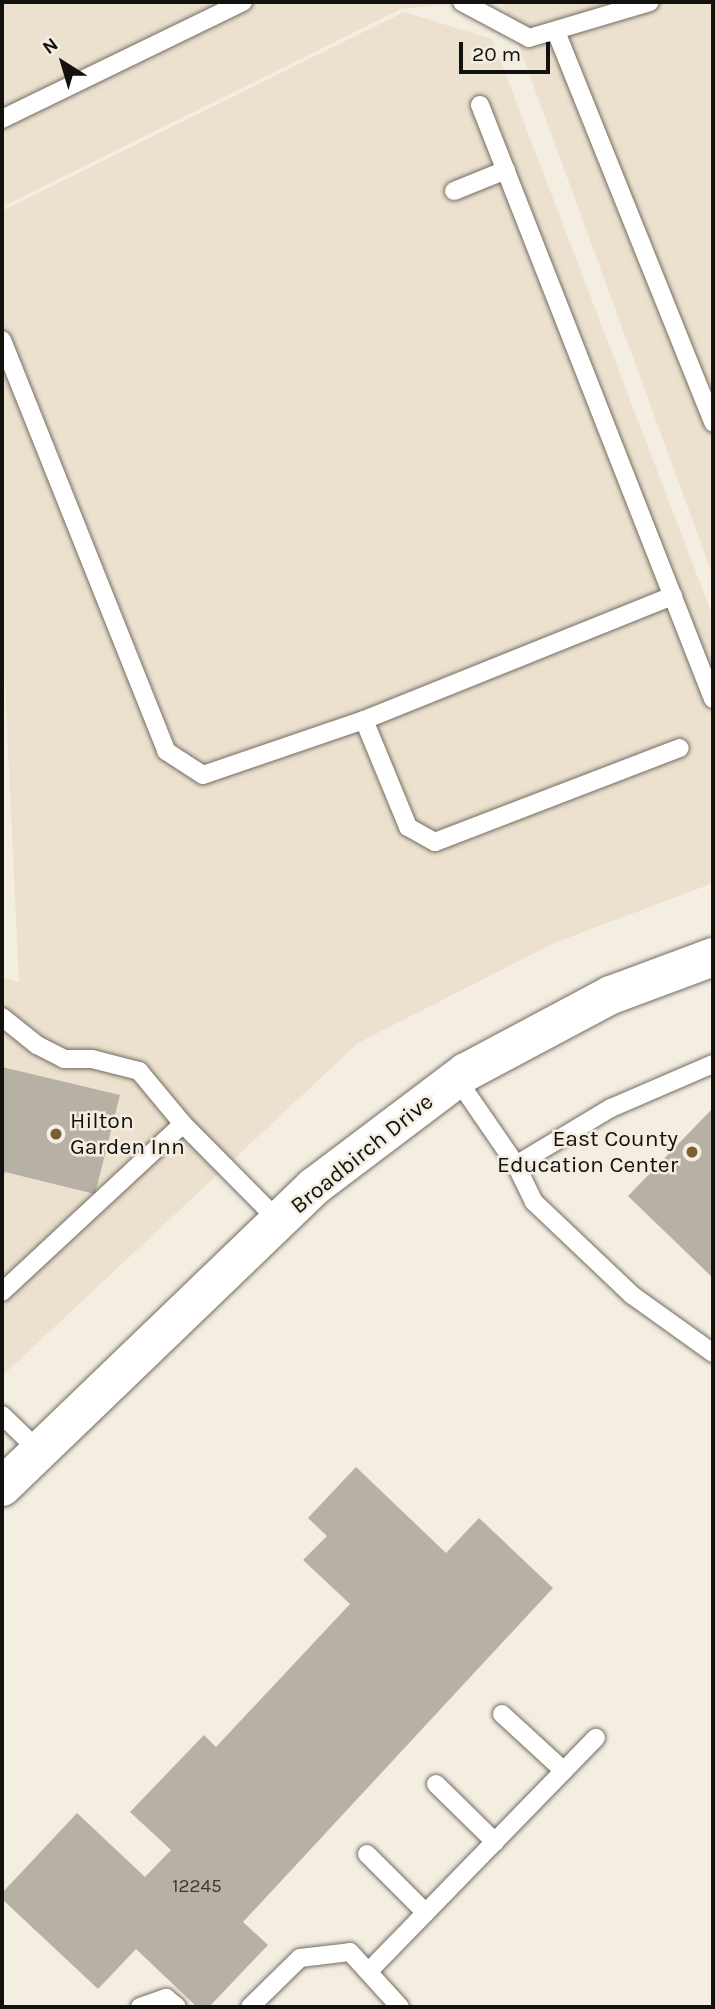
<!DOCTYPE html>
<style>
body{margin:0}
#map{position:relative;width:715px;height:2009px;overflow:hidden;background:#f4ede1;font-family:Karla,sans-serif}
div>[style]{position:absolute}
.built>*{inset:0;background:#ece0ce}
.building>*{inset:0;background:#b7b0a5}
.roads{filter:drop-shadow(0 0 2px #736d62) drop-shadow(0 0 2px #736d62)}
.service>*{height:18px;margin:-9px;padding:0 9px;transform-origin:9px;border-radius:9px;background:#fff}
.tertiary>*{height:38px;margin:-19px;padding:0 19px;transform-origin:19px;border-radius:19px;background:#fff}
.dots>*{width:19px;height:19px;translate:-50% -50%;box-sizing:border-box;border:4px solid #f4ede1;border-radius:50%}
span{translate:-50% -50%;white-space:nowrap;text-align:center;line-height:1.15;-webkit-text-stroke:5px #f4ede1;paint-order:stroke}
.number-label{font-size:19px;color:#3c3933}
.number-label span{-webkit-text-stroke-width:0}
.poi-label{font-size:23px;color:#13110d}
.left{translate:0 -50%;text-align:left}
.right{translate:-100% -50%;text-align:right}
.street-label{font-size:23px;color:#13110d}
.frame{position:absolute;inset:0;border:4px solid #13110d;pointer-events:none}
.north{position:absolute;left:28px;top:28px;width:70px;height:70px;-webkit-text-stroke:5px #f4ede1;paint-order:stroke;rotate:323deg;font-size:19px;font-weight:700;line-height:28px;text-align:center;color:#13110d}
.north::after{content:'';display:block;margin:auto;width:24px;height:32px;background:#13110d;clip-path:polygon(50% 0,100% 100%,50% 72%,0 100%)}
.scale{position:absolute;left:459px;top:42px;width:91px;height:32px;box-sizing:border-box;border:4px solid #13110d;border-top:0;padding-left:9px;font-size:21px;line-height:24px;white-space:nowrap;color:#13110d;-webkit-text-stroke:5px #f4ede1;paint-order:stroke}
</style>
<div id="map">
<div class="built">
<i style="clip-path:polygon(2px 2px,468px 2px,401px 9px,2px 207px)"></i>
<i style="clip-path:polygon(503px 2px,713px 2px,713px 576px)"></i>
<i style="clip-path:polygon(404px 12px,492px 39px,713px 617px,713px 883px,554px 943px,358px 1043px,2px 1376px,2px 978px,19px 982px,2px 619px,2px 211px)"></i>
</div>
<div class="building">
<i style="clip-path:polygon(2px 1067px,120px 1095px,95px 1194px,5px 1172px,2px 1182px)"></i>
<i style="clip-path:polygon(713px 1108px,713px 1278px,628px 1196px)"></i>
<i style="clip-path:polygon(356px 1467px,446px 1553px,479px 1518px,553px 1588px,243px 1922px,268px 1945px,209px 2007px,197px 2007px,136px 1949px,98px 1989px,2px 1899px,2px 1893px,77px 1813px,145px 1877px,171px 1850px,130px 1812px,204px 1735px,216px 1747px,350px 1604px,303px 1560px,327px 1536px,308px 1518px)"></i>
</div>
<div class="roads">
<div class="service">
<i style="left:462px;top:2px;width:76px;rotate:28.2deg"></i>
<i style="left:529px;top:38px;width:126px;rotate:-16.6deg"></i>
<i style="left:557px;top:34px;width:419px;rotate:68.1deg"></i>
<i style="left:480px;top:105px;width:638px;rotate:68.58deg"></i>
<i style="left:2px;top:119px;width:268px;rotate:-25.9deg"></i>
<i style="left:454px;top:191px;width:56px;rotate:-22deg"></i>
<i style="left:2px;top:340px;width:443px;rotate:68.2deg"></i>
<i style="left:166px;top:751px;width:44px;rotate:33deg"></i>
<i style="left:203px;top:775px;width:170px;rotate:-18.9deg"></i>
<i style="left:364px;top:720px;width:116px;rotate:67.6deg"></i>
<i style="left:408px;top:827px;width:31px;rotate:29deg"></i>
<i style="left:435px;top:842px;width:262px;rotate:-21deg"></i>
<i style="left:364px;top:720px;width:333px;rotate:-21.9deg"></i>
<i style="left:2px;top:1017px;width:45px;rotate:38.7deg"></i>
<i style="left:37px;top:1045px;width:30px;rotate:27deg"></i>
<i style="left:64px;top:1059px;width:28px"></i>
<i style="left:92px;top:1059px;width:49px;rotate:14.3deg"></i>
<i style="left:139px;top:1071px;width:69px;rotate:50.3deg"></i>
<i style="left:457px;top:1079px;width:104px;rotate:55.5deg"></i>
<i style="left:516px;top:1165px;width:111px;rotate:-31deg"></i>
<i style="left:611px;top:1108px;width:111px;rotate:-23.3deg"></i>
<i style="left:516px;top:1165px;width:41px;rotate:64.1deg"></i>
<i style="left:534px;top:1202px;width:135px;rotate:43.5deg"></i>
<i style="left:632px;top:1295px;width:100px;rotate:35.6deg"></i>
<i style="left:2px;top:1292px;width:247px;rotate:-42.9deg"></i>
<i style="left:183px;top:1124px;width:136px;rotate:45.3deg"></i>
<i style="left:2px;top:1415px;width:52px;rotate:44.2deg"></i>
<i style="left:502px;top:1714px;width:84px;rotate:42.6deg"></i>
<i style="left:436px;top:1784px;width:83px;rotate:44.5deg"></i>
<i style="left:367px;top:1854px;width:83px;rotate:45deg"></i>
<i style="left:370px;top:1970px;width:324px;rotate:-45.8deg"></i>
<i style="left:140px;top:2007px;width:28px;rotate:-19deg"></i>
<i style="left:166px;top:1998px;width:14px;rotate:39deg"></i>
<i style="left:250px;top:2007px;width:70px;rotate:-44.4deg"></i>
<i style="left:300px;top:1958px;width:50px;rotate:-6.8deg"></i>
<i style="left:350px;top:1952px;width:74px;rotate:47.7deg"></i>
</div>
<div class="tertiary">
<i style="left:2px;top:1487px;width:434px;rotate:-43.9deg"></i>
<i style="left:315px;top:1186px;width:189px;rotate:-37.1deg"></i>
<i style="left:466px;top:1072px;width:164px;rotate:-28deg"></i>
<i style="left:611px;top:995px;width:109px;rotate:-20.4deg"></i>
</div>
</div>
<div class="dots">
<i style="left:56px;top:1134px;background:#7a6031"></i>
<i style="left:692px;top:1152px;background:#7a6031"></i>
</div>
<div class="number-label">
<span style="left:197px;top:1887px">12245</span>
</div>
<div class="poi-label">
<span class="left" style="left:70px;top:1134px">Hilton<br>Garden Inn</span>
<span class="right" style="left:678px;top:1152px">East County<br>Education Center</span>
</div>
<div class="street-label">
<span style="left:362px;top:1154px;rotate:-39deg">Broadbirch Drive</span>
</div>
<div class="frame"></div>
<div class="north">N</div>
<div class="scale">20 m</div>
</div>
